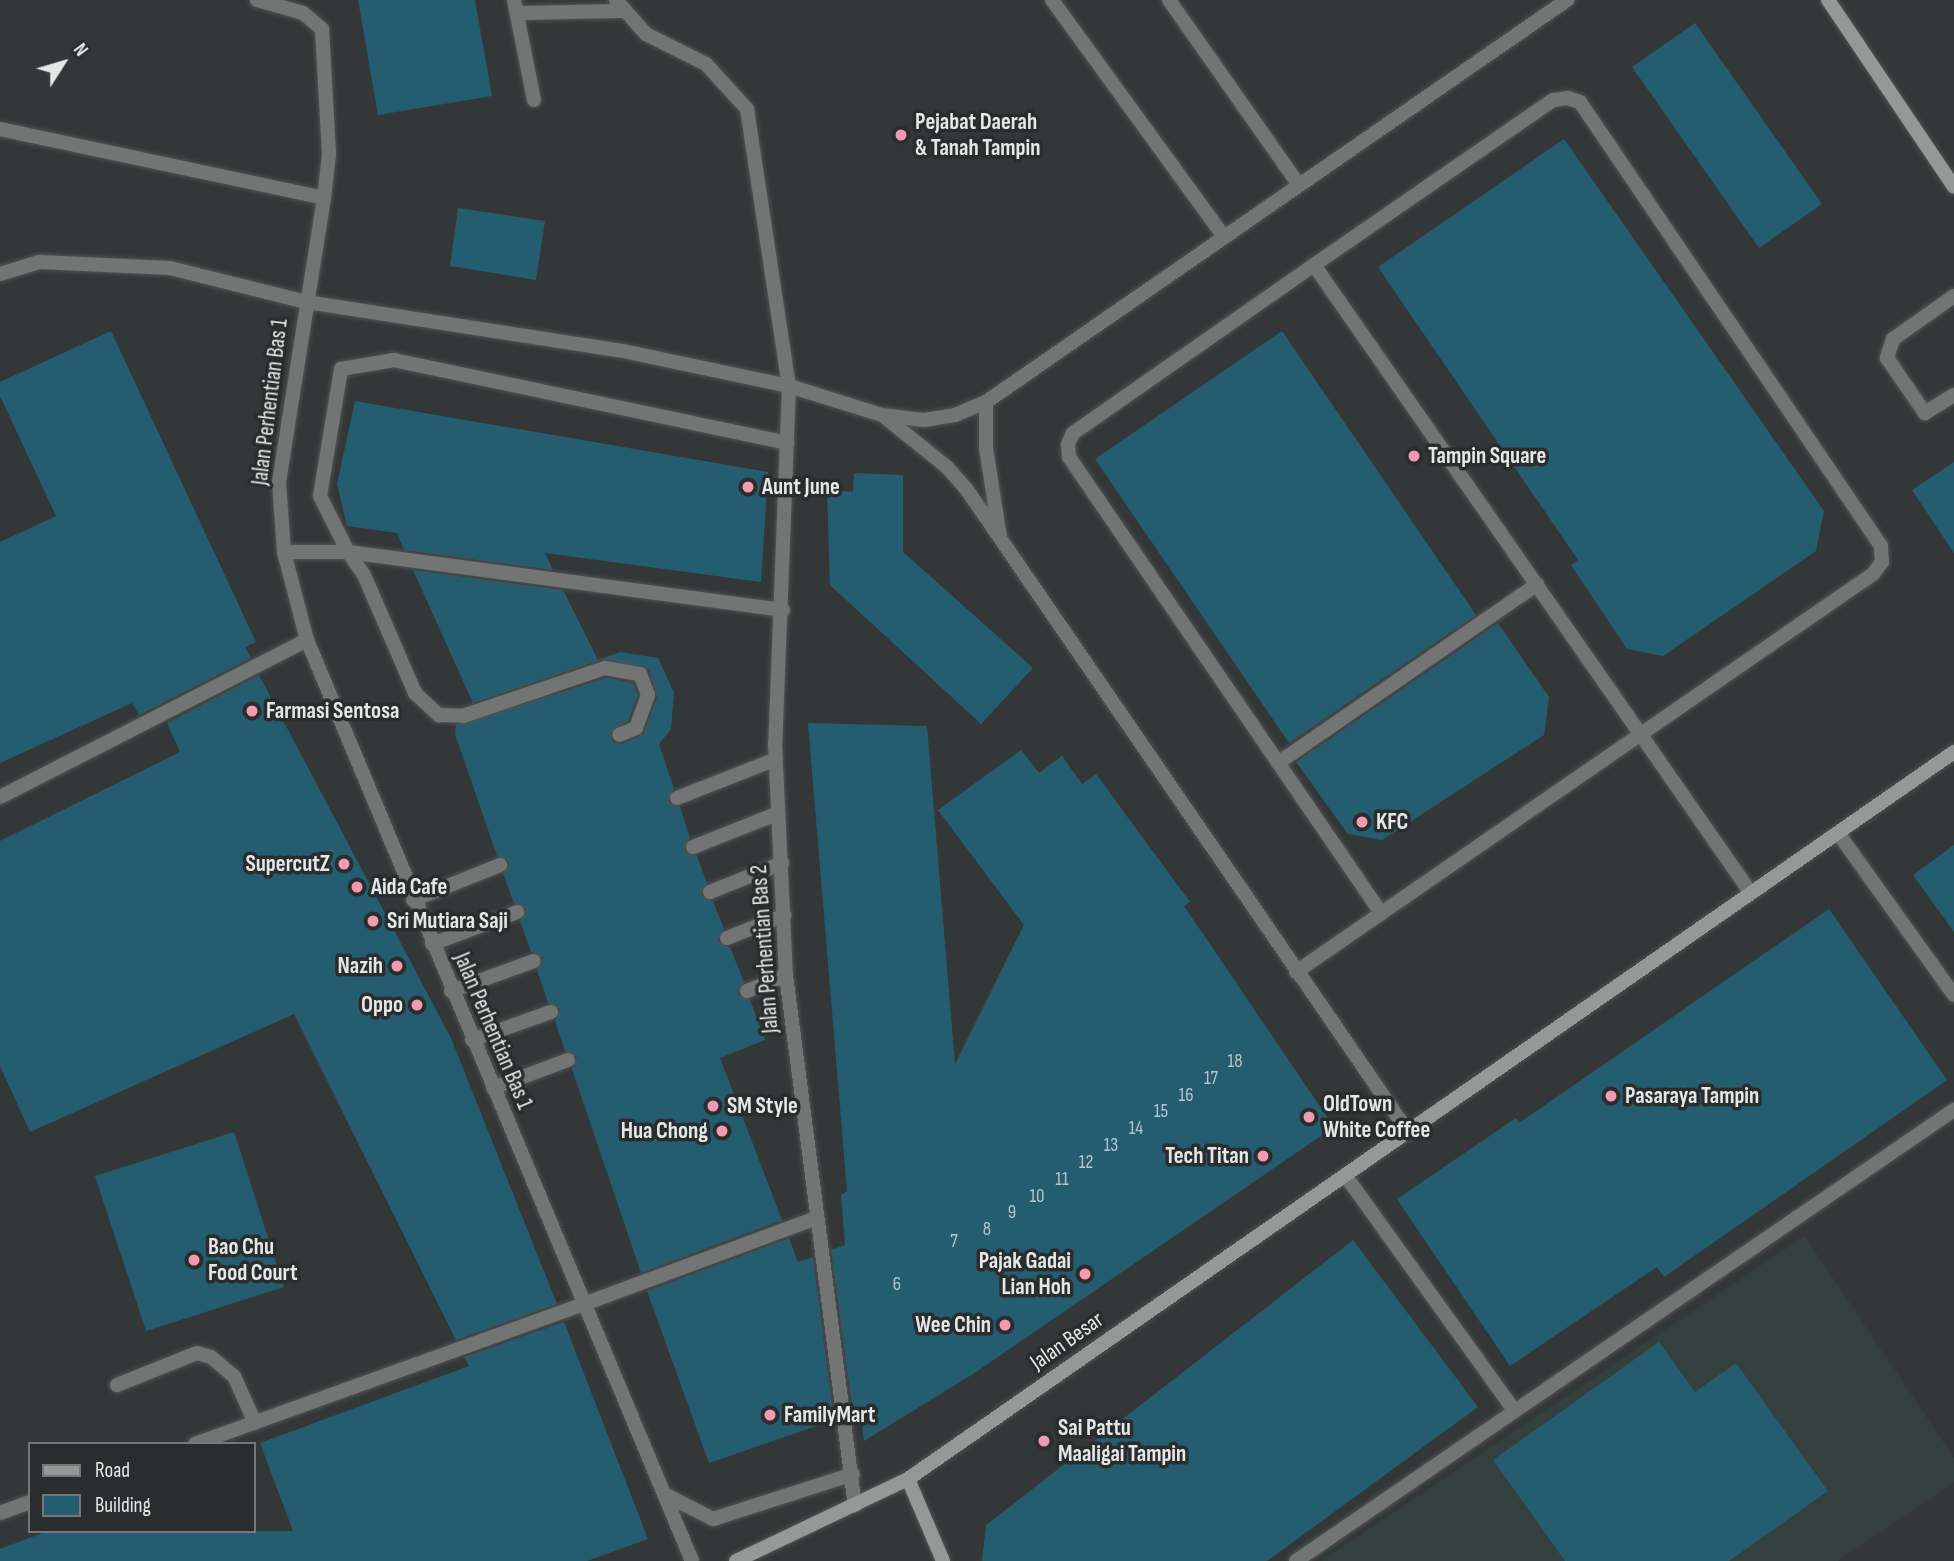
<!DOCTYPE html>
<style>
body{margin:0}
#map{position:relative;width:1954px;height:1561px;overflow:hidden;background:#343737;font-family:"Sofia Sans Condensed",sans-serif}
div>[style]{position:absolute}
.built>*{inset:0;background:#34403e}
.building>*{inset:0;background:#255d70}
.roads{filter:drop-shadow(0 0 2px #505353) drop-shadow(0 0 2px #505353)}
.lane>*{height:14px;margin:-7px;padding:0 7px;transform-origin:7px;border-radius:7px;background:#737574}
.street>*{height:14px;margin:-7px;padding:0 7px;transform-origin:7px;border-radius:7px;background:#737574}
.secondary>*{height:14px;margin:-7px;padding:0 7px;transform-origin:7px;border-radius:7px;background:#959896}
.dots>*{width:19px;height:19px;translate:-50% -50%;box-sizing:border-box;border:4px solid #2a2d2d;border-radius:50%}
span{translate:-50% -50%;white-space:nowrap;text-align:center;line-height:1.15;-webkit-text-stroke:7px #2a2d2d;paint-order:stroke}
.number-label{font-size:19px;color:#b6c5ca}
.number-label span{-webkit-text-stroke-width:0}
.poi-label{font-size:23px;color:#e6e8e8;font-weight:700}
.left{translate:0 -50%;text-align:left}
.right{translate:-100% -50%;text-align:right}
.street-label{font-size:23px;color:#e6e8e8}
.legend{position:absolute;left:28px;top:1442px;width:228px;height:91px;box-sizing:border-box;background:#2a2d2d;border:2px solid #757878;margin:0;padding:9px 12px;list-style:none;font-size:21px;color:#e6e8e8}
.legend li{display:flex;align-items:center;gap:14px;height:35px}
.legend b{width:35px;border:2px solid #757878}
.north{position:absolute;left:28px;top:28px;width:70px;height:70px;-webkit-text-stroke:5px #2a2d2d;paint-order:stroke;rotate:53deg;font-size:19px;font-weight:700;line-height:28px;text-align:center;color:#e6e8e8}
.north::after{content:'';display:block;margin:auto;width:24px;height:32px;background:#e6e8e8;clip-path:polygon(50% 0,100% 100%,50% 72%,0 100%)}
</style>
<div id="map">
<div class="built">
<i style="clip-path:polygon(1805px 1236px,1954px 1458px,1954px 1483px,1838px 1561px,1321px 1561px)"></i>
</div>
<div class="building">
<i style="clip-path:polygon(358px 0,475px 0,492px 96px,378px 115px)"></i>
<i style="clip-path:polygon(1695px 23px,1822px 204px,1759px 248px,1632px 67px)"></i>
<i style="clip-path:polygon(1564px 139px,1824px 511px,1816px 551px,1663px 656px,1627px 649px,1571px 565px,1578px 560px,1378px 267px)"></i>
<i style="clip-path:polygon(458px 208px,545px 221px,536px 280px,450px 266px)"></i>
<i style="clip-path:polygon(111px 331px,256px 642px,245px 647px,251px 658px,139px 715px,132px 703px,0 763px,0 542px,56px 516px,0 396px,0 382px)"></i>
<i style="clip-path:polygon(1282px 331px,1476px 615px,1289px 743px,1095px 459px)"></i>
<i style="clip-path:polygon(355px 401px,768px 472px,761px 582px,545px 553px,553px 570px,404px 550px,397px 533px,347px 526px,337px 484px)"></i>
<i style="clip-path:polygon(1954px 462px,1954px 553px,1912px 490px)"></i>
<i style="clip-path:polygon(854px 473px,903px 475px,903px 552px,1033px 668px,981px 724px,830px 585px,827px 489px,853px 492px)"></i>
<i style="clip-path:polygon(413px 570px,563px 590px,598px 660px,620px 652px,658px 658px,674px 693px,671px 729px,659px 744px,674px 789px,668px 801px,680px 807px,690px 838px,684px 850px,697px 856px,707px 883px,701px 895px,713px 901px,724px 929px,718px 941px,730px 947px,744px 982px,738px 994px,750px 1000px,765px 1040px,720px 1058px,782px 1220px,641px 1273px,572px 1069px,577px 1057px,565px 1051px,555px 1021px,560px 1009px,548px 1003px,537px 970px,543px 958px,531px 952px,520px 921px,526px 909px,514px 903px,503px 874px,509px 862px,497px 856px,455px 734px,456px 725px,606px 678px,633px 683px,638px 695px,628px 721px,610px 733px,613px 742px,623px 744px,643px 734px,657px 698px,649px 670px,603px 659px,473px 703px)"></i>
<i style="clip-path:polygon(1498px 623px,1549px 697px,1544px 735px,1382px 840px,1348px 834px,1296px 762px)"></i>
<i style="clip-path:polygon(259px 675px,451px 1038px,557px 1304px,456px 1340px,294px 1014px,30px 1132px,0 1066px,0 841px,180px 752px,167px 723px)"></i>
<i style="clip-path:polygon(808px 723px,927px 726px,955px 1064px,1024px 925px,938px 810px,1021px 750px,1039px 773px,1062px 756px,1082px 784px,1096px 774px,1190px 902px,1184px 906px,1334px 1127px,973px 1374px,864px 1441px,861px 1410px,853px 1413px,831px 1250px,845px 1245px,841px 1195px,847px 1191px)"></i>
<i style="clip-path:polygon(1954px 845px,1954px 932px,1913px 875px)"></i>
<i style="clip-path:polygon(1829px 909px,1947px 1080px,1664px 1277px,1657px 1267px,1510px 1366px,1397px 1199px,1516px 1118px,1519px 1123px)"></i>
<i style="clip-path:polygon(234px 1132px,284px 1287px,146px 1331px,95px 1176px)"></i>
<i style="clip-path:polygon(789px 1238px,798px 1262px,813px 1257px,834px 1420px,709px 1463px,647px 1291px)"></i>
<i style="clip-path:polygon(1353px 1240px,1478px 1407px,1267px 1561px,982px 1561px,986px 1525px)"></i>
<i style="clip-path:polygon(564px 1322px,648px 1539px,587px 1561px,0 1561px,0 1549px,48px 1531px,293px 1531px,260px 1443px,469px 1366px,464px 1357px)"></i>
<i style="clip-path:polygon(1659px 1342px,1695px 1392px,1736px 1363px,1828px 1491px,1729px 1561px,1565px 1561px,1493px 1460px)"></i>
</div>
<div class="roads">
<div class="lane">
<i style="left:257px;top:0;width:48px;rotate:15.8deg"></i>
<i style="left:303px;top:13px;width:25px;rotate:40deg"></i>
<i style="left:322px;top:29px;width:126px;rotate:86.8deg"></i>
<i style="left:329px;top:155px;width:43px;rotate:96.6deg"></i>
<i style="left:1052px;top:0;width:293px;rotate:54deg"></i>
<i style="left:1169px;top:0;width:226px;rotate:54.9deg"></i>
<i style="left:1314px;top:265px;width:765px;rotate:55.17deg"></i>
<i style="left:1954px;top:296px;width:75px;rotate:144.8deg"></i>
<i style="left:1893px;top:339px;width:20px;rotate:108deg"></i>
<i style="left:1887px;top:358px;width:67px;rotate:55.4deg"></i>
<i style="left:1925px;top:413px;width:34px;rotate:-32deg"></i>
<i style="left:284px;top:552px;width:64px"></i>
<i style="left:348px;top:552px;width:28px;rotate:55deg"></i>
<i style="left:364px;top:575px;width:129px;rotate:66.6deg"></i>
<i style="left:415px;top:693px;width:33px;rotate:43deg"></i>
<i style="left:439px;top:715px;width:24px;rotate:2deg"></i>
<i style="left:463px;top:716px;width:150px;rotate:-18.7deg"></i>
<i style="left:605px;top:668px;width:36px;rotate:10deg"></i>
<i style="left:640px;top:674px;width:22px;rotate:69deg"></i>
<i style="left:648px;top:695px;width:35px;rotate:110deg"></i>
<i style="left:636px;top:728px;width:18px;rotate:158deg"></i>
<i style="left:783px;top:610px;width:439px;rotate:-172.4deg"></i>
<i style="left:348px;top:552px;width:63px;rotate:-116.6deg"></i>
<i style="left:320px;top:496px;width:129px;rotate:-80.6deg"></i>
<i style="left:341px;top:369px;width:54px;rotate:-9.6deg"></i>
<i style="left:394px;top:360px;width:402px;rotate:11.9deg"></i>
<i style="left:1278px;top:763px;width:315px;rotate:-34.6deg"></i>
<i style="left:677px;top:798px;width:106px;rotate:-21.5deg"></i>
<i style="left:693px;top:847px;width:92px;rotate:-21.6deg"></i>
<i style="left:710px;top:892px;width:78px;rotate:-21.9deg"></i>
<i style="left:413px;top:900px;width:94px;rotate:-21.9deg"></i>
<i style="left:727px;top:938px;width:62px;rotate:-21.6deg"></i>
<i style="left:432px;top:944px;width:91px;rotate:-20.6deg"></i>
<i style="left:1296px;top:972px;width:701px;rotate:-34.6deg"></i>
<i style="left:1873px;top:574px;width:15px;rotate:-53deg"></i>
<i style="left:1882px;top:562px;width:16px;rotate:-94deg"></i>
<i style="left:1881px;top:546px;width:536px;rotate:-124.13deg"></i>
<i style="left:1580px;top:102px;width:13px;rotate:-162deg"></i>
<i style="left:1568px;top:98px;width:15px;rotate:172deg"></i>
<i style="left:1553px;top:100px;width:290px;rotate:145.4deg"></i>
<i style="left:1314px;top:265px;width:294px;rotate:145.1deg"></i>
<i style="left:1073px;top:433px;width:12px;rotate:114deg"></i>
<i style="left:1068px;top:444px;width:13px;rotate:86deg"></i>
<i style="left:1069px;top:457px;width:553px;rotate:55.62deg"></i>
<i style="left:451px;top:991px;width:88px;rotate:-19.9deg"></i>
<i style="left:747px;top:991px;width:42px;rotate:-22.3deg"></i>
<i style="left:472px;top:1040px;width:84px;rotate:-19.5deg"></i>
<i style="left:493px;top:1088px;width:80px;rotate:-20.5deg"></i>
<i style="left:584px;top:1304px;width:247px;rotate:-20.3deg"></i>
<i style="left:117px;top:1385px;width:86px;rotate:-21.8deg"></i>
<i style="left:197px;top:1353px;width:15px;rotate:16deg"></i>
<i style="left:211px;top:1357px;width:30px;rotate:40deg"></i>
<i style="left:234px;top:1376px;width:51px;rotate:65.9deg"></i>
</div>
<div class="street">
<i style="left:514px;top:0;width:102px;rotate:78.7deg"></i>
<i style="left:616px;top:0;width:45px;rotate:48.6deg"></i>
<i style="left:646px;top:34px;width:67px;rotate:26.6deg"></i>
<i style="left:706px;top:64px;width:61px;rotate:47.7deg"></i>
<i style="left:747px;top:109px;width:280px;rotate:81.4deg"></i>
<i style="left:789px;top:386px;width:358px;rotate:92.2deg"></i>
<i style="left:775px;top:744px;width:231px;rotate:87.3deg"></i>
<i style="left:786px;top:975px;width:535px;rotate:82.6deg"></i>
<i style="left:517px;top:13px;width:106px;rotate:-1.1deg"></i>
<i style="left:0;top:129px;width:331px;rotate:12deg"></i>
<i style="left:324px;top:198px;width:288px;rotate:99deg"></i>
<i style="left:279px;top:482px;width:70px;rotate:85.9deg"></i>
<i style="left:284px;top:552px;width:91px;rotate:75.4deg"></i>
<i style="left:307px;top:640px;width:998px;rotate:67.31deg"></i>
<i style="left:0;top:274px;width:41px;rotate:-17.1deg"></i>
<i style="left:39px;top:262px;width:131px;rotate:2.6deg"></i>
<i style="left:170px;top:268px;width:140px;rotate:14deg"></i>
<i style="left:306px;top:302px;width:321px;rotate:8.8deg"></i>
<i style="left:623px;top:351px;width:170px;rotate:11.9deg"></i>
<i style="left:789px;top:386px;width:97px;rotate:17.3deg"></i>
<i style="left:882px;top:415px;width:42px;rotate:6.8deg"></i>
<i style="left:924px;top:420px;width:31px;rotate:-9deg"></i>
<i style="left:955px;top:415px;width:34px;rotate:-23deg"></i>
<i style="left:986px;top:402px;width:707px;rotate:-34.68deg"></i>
<i style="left:986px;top:402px;width:46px;rotate:90deg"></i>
<i style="left:986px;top:448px;width:90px;rotate:81.1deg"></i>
<i style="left:886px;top:418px;width:78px;rotate:38.8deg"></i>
<i style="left:947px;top:467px;width:30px;rotate:49deg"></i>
<i style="left:967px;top:490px;width:779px;rotate:55.51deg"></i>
<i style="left:0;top:797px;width:345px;rotate:-27.1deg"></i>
<i style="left:1838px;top:833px;width:199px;rotate:54.4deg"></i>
<i style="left:1345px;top:1175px;width:289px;rotate:54.3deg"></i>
<i style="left:195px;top:1444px;width:413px;rotate:-19.8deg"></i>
<i style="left:664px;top:1494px;width:55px;rotate:27deg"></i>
<i style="left:713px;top:1519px;width:147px;rotate:-17.8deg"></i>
<i style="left:0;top:1513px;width:32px;rotate:-20deg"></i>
<i style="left:1296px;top:1561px;width:798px;rotate:-34.43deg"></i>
</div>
<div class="secondary">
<i style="left:1828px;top:0;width:225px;rotate:56deg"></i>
<i style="left:908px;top:1479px;width:89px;rotate:66.9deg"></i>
<i style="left:736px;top:1561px;width:191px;rotate:-25.5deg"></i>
<i style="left:908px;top:1479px;width:1274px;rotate:-34.8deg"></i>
</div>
</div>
<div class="dots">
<i style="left:901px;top:135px;background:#f19ab1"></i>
<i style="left:1414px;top:456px;background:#f19ab1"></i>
<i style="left:748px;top:487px;background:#f19ab1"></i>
<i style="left:252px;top:711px;background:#f19ab1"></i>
<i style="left:1362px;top:822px;background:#f19ab1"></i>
<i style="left:344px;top:864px;background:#f19ab1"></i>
<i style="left:357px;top:887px;background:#f19ab1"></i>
<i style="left:373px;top:921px;background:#f19ab1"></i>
<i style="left:397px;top:966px;background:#f19ab1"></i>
<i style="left:417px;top:1005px;background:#f19ab1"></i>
<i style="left:1611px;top:1096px;background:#f19ab1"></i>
<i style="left:713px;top:1106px;background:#f19ab1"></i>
<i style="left:1309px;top:1117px;background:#f19ab1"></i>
<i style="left:722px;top:1131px;background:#f19ab1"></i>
<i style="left:1263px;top:1156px;background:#f19ab1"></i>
<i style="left:194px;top:1260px;background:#f19ab1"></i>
<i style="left:1085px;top:1274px;background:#f19ab1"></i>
<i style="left:1005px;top:1325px;background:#f19ab1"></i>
<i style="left:770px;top:1415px;background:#f19ab1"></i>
<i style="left:1044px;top:1441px;background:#f19ab1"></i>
</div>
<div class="number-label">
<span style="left:1235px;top:1062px">18</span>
<span style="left:1211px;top:1079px">17</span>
<span style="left:1186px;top:1096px">16</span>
<span style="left:1161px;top:1112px">15</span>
<span style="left:1136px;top:1129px">14</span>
<span style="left:1111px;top:1146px">13</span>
<span style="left:1086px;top:1163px">12</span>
<span style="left:1062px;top:1180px">11</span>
<span style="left:1037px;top:1197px">10</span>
<span style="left:1012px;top:1213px">9</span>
<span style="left:987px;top:1230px">8</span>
<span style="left:954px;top:1242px">7</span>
<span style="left:897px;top:1285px">6</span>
</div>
<div class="poi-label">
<span class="left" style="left:915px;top:135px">Pejabat Daerah<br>&amp; Tanah Tampin</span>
<span class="left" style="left:1428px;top:456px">Tampin Square</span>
<span class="left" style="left:762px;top:487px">Aunt June</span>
<span class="left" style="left:266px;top:711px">Farmasi Sentosa</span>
<span class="left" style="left:1376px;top:822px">KFC</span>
<span class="right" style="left:330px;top:864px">SupercutZ</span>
<span class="left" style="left:371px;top:887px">Aida Cafe</span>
<span class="left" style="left:387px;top:921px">Sri Mutiara Saji</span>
<span class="right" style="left:383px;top:966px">Nazih</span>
<span class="right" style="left:403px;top:1005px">Oppo</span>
<span class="left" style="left:1625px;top:1096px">Pasaraya Tampin</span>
<span class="left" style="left:1323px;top:1117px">OldTown<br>White Coffee</span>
<span class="left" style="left:727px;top:1106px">SM Style</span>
<span class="right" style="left:708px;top:1131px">Hua Chong</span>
<span class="right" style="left:1249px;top:1156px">Tech Titan</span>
<span class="left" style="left:208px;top:1260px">Bao Chu<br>Food Court</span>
<span class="right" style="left:1071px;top:1274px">Pajak Gadai<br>Lian Hoh</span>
<span class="right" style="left:991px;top:1325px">Wee Chin</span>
<span class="left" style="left:784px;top:1415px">FamilyMart</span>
<span class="left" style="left:1058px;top:1441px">Sai Pattu<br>Maaligai Tampin</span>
</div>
<div class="street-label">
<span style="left:270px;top:402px;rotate:-83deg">Jalan Perhentian Bas 1</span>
<span style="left:765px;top:949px;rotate:-94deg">Jalan Perhentian Bas 2</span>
<span style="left:493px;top:1031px;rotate:67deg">Jalan Perhentian Bas 1</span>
<span style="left:1067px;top:1341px;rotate:-35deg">Jalan Besar</span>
</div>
<ul class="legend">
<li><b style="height:9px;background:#959896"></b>Road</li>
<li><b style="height:19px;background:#255d70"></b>Building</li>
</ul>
<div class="north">N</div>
</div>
